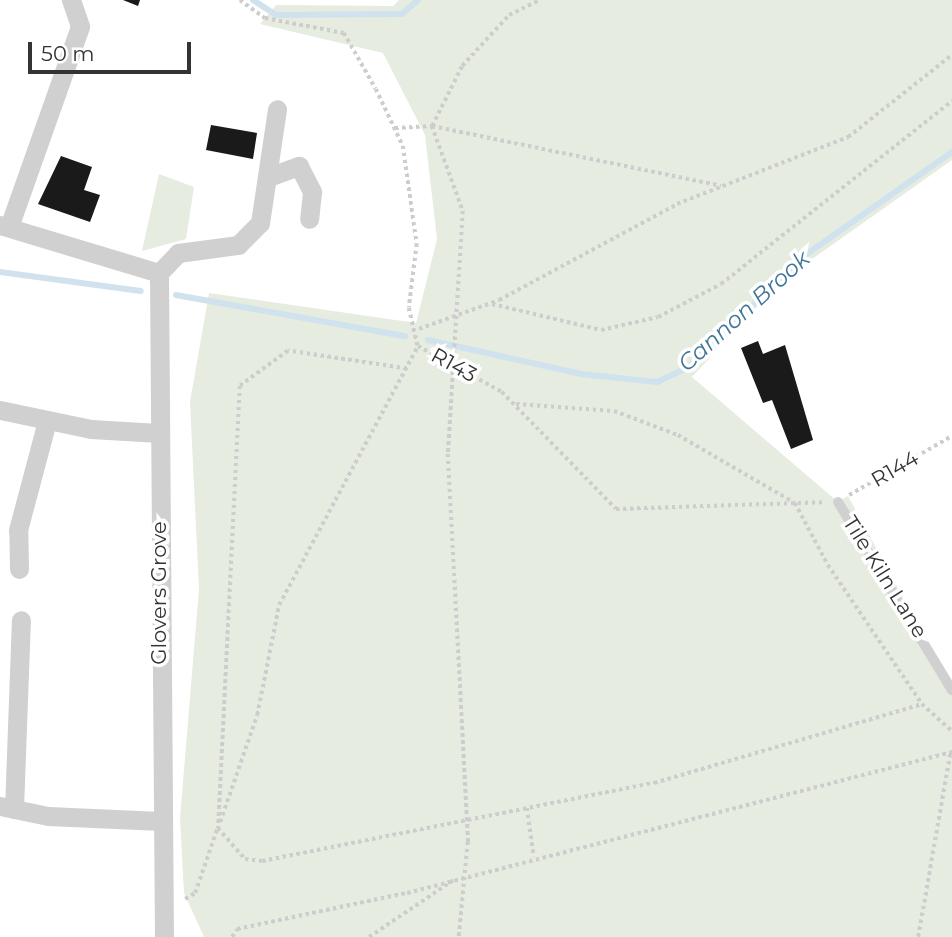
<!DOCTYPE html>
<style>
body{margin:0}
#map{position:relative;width:952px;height:937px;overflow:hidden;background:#fff;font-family:Montserrat,sans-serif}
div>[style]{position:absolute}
.green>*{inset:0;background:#e6ecdf}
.stream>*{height:6px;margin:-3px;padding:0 3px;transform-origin:3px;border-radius:3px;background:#cfe2ee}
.building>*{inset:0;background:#1a1a1a}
.path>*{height:3.5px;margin-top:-1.75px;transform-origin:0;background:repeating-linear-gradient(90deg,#cdcdcd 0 3.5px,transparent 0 7px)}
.lane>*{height:10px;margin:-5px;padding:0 5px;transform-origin:5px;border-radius:5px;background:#d0d0d0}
.street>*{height:19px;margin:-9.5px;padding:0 9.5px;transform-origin:9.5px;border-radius:9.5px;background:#d0d0d0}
span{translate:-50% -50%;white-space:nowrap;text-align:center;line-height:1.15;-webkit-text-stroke:7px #fff;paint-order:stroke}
.street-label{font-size:21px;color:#333}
.water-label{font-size:23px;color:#3f7597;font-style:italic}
.scale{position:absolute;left:28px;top:42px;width:163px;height:32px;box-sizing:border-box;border:4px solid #333;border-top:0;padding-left:9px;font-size:21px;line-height:24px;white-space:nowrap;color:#333;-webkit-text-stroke:5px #fff;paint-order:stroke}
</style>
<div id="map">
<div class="green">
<i style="clip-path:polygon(399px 0,952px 0,952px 160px,781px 281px,692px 377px,838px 502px,848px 496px,952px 688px,952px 937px,204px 937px,184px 893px,180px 818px,199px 589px,190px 402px,209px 293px,416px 323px,437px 239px,425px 135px,383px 53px,260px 24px,276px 5px,393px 6px)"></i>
<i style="clip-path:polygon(159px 174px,194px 187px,186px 239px,142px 251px)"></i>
</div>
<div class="stream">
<i style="left:253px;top:0;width:27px;rotate:33deg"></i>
<i style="left:276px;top:15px;width:126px;rotate:-0.5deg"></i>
<i style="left:402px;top:14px;width:21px;rotate:-41deg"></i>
<i style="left:0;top:272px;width:142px;rotate:7.7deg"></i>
<i style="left:176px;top:295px;width:233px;rotate:10.2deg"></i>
<i style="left:428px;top:340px;width:157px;rotate:12.5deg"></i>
<i style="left:581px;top:374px;width:76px;rotate:6deg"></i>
<i style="left:657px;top:382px;width:33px;rotate:-25deg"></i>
<i style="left:687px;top:368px;width:162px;rotate:-43.7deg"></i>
<i style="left:804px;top:256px;width:181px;rotate:-35.1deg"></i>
</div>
<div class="building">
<i style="clip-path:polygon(123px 0,140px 0,138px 6px)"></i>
<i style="clip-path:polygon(211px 125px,257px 133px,253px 159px,206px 150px)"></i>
<i style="clip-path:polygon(61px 156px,92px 167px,84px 190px,100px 195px,90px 222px,38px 204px)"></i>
<i style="clip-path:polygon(758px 341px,763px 354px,785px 345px,813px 440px,791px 449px,772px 400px,763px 403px,741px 348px)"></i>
</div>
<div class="path">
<i style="left:240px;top:0;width:31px;rotate:36deg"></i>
<i style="left:265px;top:18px;width:80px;rotate:10.8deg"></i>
<i style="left:344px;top:33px;width:64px;rotate:60.3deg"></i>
<i style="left:376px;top:89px;width:63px;rotate:64.7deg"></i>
<i style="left:403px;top:146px;width:99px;rotate:81.9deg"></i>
<i style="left:417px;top:244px;width:64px;rotate:97.1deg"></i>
<i style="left:409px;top:308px;width:39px;rotate:77deg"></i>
<i style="left:418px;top:346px;width:96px;rotate:28.7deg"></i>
<i style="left:502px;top:392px;width:163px;rotate:45.7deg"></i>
<i style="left:616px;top:509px;width:206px;rotate:-1.9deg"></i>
<i style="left:432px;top:126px;width:90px;rotate:70deg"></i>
<i style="left:463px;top:211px;width:243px;rotate:93.5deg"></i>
<i style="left:448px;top:454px;width:389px;rotate:87deg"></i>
<i style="left:468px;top:842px;width:95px;rotate:95.4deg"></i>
<i style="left:432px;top:126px;width:295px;rotate:11.7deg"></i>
<i style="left:395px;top:128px;width:37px;rotate:-3deg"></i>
<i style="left:432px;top:126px;width:67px;rotate:-63.4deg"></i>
<i style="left:462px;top:66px;width:69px;rotate:-47.3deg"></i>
<i style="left:509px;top:15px;width:34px;rotate:-26deg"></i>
<i style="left:492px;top:304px;width:112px;rotate:13.4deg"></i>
<i style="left:601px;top:330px;width:58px;rotate:-12.8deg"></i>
<i style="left:658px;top:317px;width:71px;rotate:-27.6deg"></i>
<i style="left:721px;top:284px;width:295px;rotate:-38.4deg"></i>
<i style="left:419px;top:329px;width:85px;rotate:-19.9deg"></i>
<i style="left:499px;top:300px;width:202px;rotate:-28.3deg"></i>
<i style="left:677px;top:204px;width:184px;rotate:-21.4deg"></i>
<i style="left:848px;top:137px;width:132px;rotate:-38.3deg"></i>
<i style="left:407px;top:369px;width:120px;rotate:-171.4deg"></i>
<i style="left:288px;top:351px;width:59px;rotate:143.9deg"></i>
<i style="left:240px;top:386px;width:443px;rotate:92.8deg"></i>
<i style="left:218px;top:828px;width:41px;rotate:48.9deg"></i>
<i style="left:245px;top:859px;width:17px;rotate:7deg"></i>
<i style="left:262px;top:861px;width:400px;rotate:-11.3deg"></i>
<i style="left:654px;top:783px;width:279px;rotate:-16.4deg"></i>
<i style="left:516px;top:404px;width:98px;rotate:4.1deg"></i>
<i style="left:614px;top:411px;width:68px;rotate:20.6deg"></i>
<i style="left:678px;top:435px;width:135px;rotate:30.2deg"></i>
<i style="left:795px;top:503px;width:70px;rotate:62deg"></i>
<i style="left:828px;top:565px;width:168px;rotate:55.9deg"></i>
<i style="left:922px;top:704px;width:40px;rotate:42deg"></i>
<i style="left:849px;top:495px;width:119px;rotate:-29.8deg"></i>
<i style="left:527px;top:808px;width:49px;rotate:81.9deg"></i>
<i style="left:220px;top:822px;width:113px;rotate:-70.9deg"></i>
<i style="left:257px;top:715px;width:112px;rotate:-78.7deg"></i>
<i style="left:279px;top:605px;width:294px;rotate:-61.8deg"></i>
<i style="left:185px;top:899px;width:12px;rotate:-31deg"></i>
<i style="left:195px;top:893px;width:68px;rotate:-71deg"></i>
<i style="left:232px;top:937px;width:9px;rotate:-58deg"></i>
<i style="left:237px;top:929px;width:174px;rotate:-12deg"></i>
<i style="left:407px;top:893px;width:563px;rotate:-14.51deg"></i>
<i style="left:369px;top:937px;width:104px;rotate:-34deg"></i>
<i style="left:918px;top:937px;width:187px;rotate:-80.1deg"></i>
</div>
<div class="lane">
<i style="left:838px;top:502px;width:220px;rotate:58.8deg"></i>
</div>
<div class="street">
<i style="left:271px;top:176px;width:30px;rotate:-20deg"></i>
<i style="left:299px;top:166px;width:29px;rotate:63deg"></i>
<i style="left:312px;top:192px;width:27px;rotate:96deg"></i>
<i style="left:0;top:225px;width:166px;rotate:16.8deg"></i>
<i style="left:9px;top:227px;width:213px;rotate:-70.5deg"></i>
<i style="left:80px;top:26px;width:28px;rotate:-109deg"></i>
<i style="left:159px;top:273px;width:664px;rotate:89.57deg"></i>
<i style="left:159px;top:273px;width:28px;rotate:-46deg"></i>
<i style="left:178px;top:253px;width:61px;rotate:-7.6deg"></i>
<i style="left:238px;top:245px;width:31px;rotate:-45deg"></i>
<i style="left:260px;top:223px;width:115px;rotate:-81.5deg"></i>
<i style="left:0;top:410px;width:93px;rotate:11.8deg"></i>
<i style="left:91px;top:429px;width:68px;rotate:3.4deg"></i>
<i style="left:19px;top:569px;width:39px;rotate:-91deg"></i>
<i style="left:18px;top:530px;width:113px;rotate:-75.1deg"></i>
<i style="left:0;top:806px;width:49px;rotate:11.8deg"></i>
<i style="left:48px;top:816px;width:113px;rotate:2.5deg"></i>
<i style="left:14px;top:809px;width:189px;rotate:-87.9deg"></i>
</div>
<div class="street-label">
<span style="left:454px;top:365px;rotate:29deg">R143</span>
<span style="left:895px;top:469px;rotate:-30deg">R144</span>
<span style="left:885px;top:577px;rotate:58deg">Tile Kiln Lane</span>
<span style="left:159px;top:593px;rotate:-90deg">Glovers Grove</span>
</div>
<div class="water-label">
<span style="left:744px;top:311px;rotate:-42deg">Cannon Brook</span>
</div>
<div class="scale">50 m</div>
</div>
